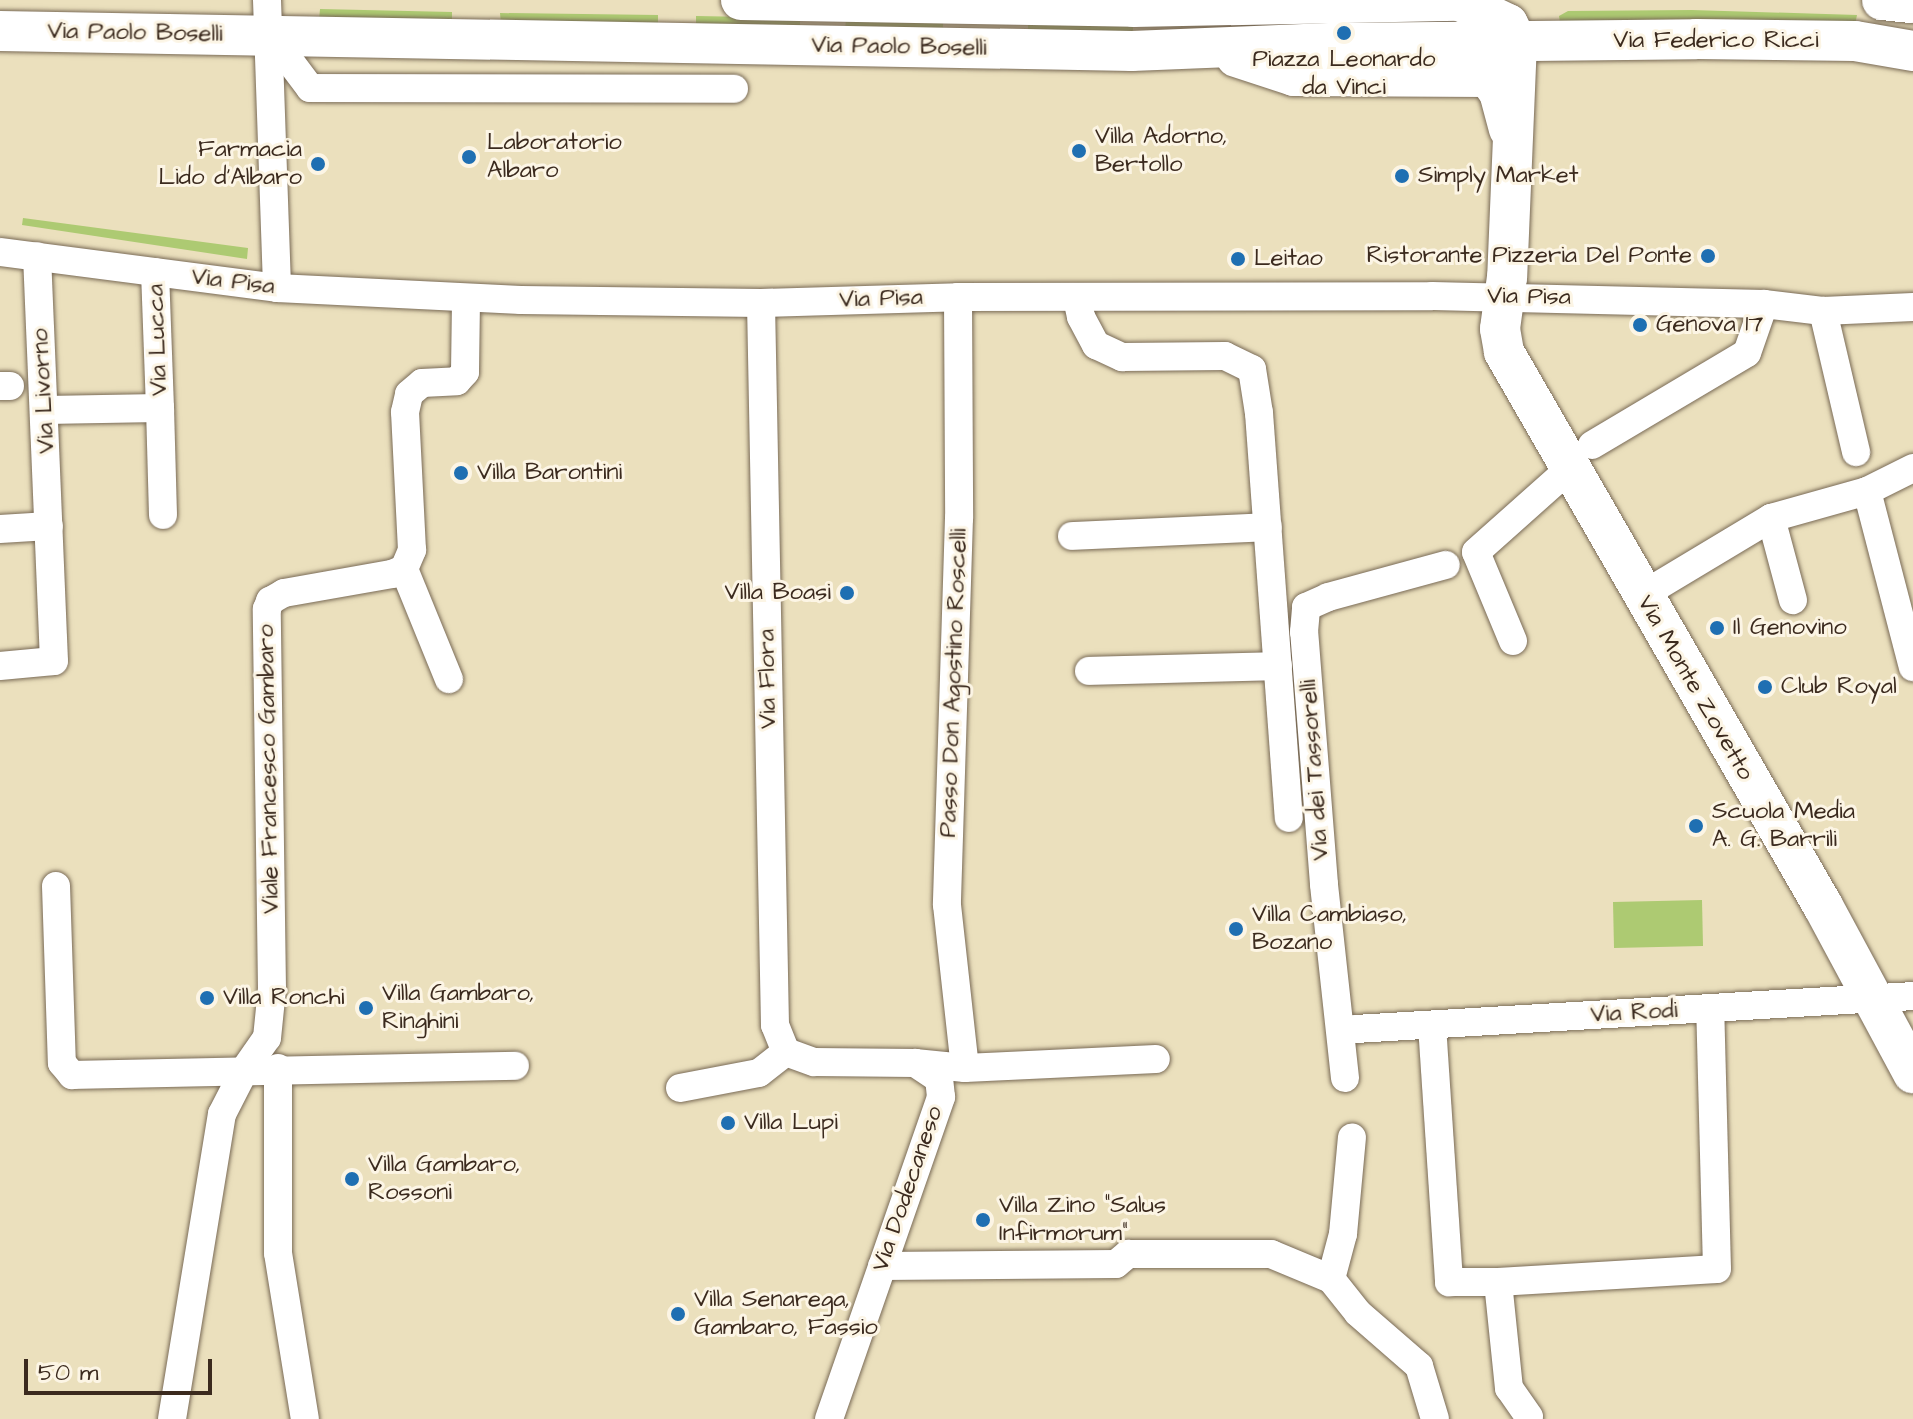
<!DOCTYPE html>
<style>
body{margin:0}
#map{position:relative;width:1913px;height:1419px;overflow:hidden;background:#ebe0bd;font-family:"Architects Daughter",sans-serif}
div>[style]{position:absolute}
.green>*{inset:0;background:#adca72}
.roads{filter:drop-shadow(0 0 2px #796a56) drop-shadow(0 0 2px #796a56)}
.street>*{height:28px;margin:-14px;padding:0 14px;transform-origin:14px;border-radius:14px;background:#fff}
.secondary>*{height:40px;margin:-20px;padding:0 20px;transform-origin:20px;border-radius:20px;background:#fff}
.dots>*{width:22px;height:22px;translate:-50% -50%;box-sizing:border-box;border:4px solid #fcf5e5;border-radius:50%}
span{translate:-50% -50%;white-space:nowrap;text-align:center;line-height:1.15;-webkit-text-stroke:6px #fcf5e5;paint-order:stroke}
.street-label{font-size:24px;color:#3b2a1e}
.poi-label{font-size:24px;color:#3b2a1e}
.left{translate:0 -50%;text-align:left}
.right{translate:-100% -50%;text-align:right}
.scale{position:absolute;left:24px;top:1359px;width:188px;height:36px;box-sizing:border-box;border:4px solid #3b2a1e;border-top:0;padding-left:10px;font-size:24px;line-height:28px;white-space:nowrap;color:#3b2a1e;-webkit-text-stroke:6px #fcf5e5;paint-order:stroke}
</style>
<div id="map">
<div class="green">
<i style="clip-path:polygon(320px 9px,452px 12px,452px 23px,319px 21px)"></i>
<i style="clip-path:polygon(1692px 10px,1857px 15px,1854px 30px,1560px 23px,1559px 16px,1568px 11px)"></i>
<i style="clip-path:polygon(500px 13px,658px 15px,658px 27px,501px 24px)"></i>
<i style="clip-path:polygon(696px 16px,800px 18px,800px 29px,696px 28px)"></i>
<i style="clip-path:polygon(846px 19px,943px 21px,943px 32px,845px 30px)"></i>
<i style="clip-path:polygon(1028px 22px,1133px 24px,1133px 35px,1028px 34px)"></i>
<i style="clip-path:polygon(23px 218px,248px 248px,247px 259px,22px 225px)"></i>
<i style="clip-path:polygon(1702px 900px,1703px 946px,1614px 948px,1613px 902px)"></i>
</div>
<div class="roads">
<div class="street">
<i style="left:267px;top:0;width:288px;rotate:88deg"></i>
<i style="left:271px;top:36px;width:65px;rotate:53.1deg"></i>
<i style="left:310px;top:88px;width:424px;rotate:0.1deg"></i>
<i style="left:0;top:252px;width:279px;rotate:7.4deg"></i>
<i style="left:277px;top:288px;width:244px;rotate:2.8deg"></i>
<i style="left:521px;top:300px;width:240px;rotate:0.7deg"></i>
<i style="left:761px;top:303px;width:197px;rotate:-1.7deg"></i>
<i style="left:958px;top:297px;width:474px;rotate:-0.1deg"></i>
<i style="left:1432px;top:296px;width:332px;rotate:1.4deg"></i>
<i style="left:1764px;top:304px;width:59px;rotate:6.8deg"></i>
<i style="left:1823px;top:311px;width:90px;rotate:-2.5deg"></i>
<i style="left:958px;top:297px;width:221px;rotate:89.7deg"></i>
<i style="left:959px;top:518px;width:387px;rotate:91.8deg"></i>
<i style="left:947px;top:905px;width:164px;rotate:83.7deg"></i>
<i style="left:1077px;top:298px;width:19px;rotate:78deg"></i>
<i style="left:1081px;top:317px;width:32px;rotate:62deg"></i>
<i style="left:1096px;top:345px;width:29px;rotate:25deg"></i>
<i style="left:1122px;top:357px;width:103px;rotate:-0.6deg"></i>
<i style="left:1225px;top:356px;width:30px;rotate:26deg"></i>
<i style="left:1252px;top:369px;width:45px;rotate:81deg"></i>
<i style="left:1259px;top:413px;width:406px;rotate:85.8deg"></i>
<i style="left:761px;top:303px;width:722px;rotate:88.89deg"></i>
<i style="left:775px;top:1025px;width:29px;rotate:68deg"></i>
<i style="left:786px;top:1052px;width:30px;rotate:20deg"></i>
<i style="left:814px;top:1062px;width:101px;rotate:0.6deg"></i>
<i style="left:915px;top:1063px;width:50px;rotate:5.7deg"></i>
<i style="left:965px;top:1068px;width:191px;rotate:-2.7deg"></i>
<i style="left:1823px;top:311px;width:145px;rotate:76.8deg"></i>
<i style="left:0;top:386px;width:10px"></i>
<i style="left:160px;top:408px;width:107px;rotate:88.4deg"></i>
<i style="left:45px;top:410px;width:115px;rotate:-1deg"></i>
<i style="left:160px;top:408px;width:136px;rotate:-92.1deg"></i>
<i style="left:1592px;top:445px;width:180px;rotate:-30.7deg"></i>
<i style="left:1747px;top:353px;width:52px;rotate:-70.9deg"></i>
<i style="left:1867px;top:491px;width:182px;rotate:75.4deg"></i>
<i style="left:1771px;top:518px;width:85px;rotate:75deg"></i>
<i style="left:0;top:529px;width:49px;rotate:-3.5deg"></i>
<i style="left:1072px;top:536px;width:196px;rotate:-2.6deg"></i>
<i style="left:404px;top:569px;width:119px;rotate:67.8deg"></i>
<i style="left:1641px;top:596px;width:152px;rotate:-31deg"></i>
<i style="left:1771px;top:518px;width:100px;rotate:-15.7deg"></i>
<i style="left:1867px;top:491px;width:51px;rotate:-26.6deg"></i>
<i style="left:1513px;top:641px;width:96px;rotate:-112.6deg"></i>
<i style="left:1476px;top:552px;width:125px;rotate:-41.7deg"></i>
<i style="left:0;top:666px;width:54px;rotate:-5.3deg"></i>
<i style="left:54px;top:661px;width:405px;rotate:-92.4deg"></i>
<i style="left:1089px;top:671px;width:189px;rotate:-1.5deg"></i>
<i style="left:56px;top:886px;width:177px;rotate:88.1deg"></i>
<i style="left:62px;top:1063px;width:16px;rotate:50deg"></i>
<i style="left:72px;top:1075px;width:443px;rotate:-1.2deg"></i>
<i style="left:1432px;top:1025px;width:258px;rotate:86.2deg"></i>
<i style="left:1449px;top:1282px;width:49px"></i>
<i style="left:1498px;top:1282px;width:219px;rotate:-3.4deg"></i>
<i style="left:1717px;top:1269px;width:260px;rotate:-91.5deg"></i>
<i style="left:1355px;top:1029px;width:559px;rotate:-3.38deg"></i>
<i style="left:278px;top:1068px;width:185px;rotate:90deg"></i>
<i style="left:278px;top:1253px;width:168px;rotate:80.8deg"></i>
<i style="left:1345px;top:1078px;width:195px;rotate:-96.2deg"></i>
<i style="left:1324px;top:884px;width:253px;rotate:-94.5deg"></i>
<i style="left:1304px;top:632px;width:25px;rotate:-85deg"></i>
<i style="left:1306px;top:607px;width:24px;rotate:-24deg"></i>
<i style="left:1328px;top:597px;width:122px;rotate:-15.2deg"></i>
<i style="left:680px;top:1088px;width:80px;rotate:-10.8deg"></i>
<i style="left:759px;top:1073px;width:34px;rotate:-38deg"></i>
<i style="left:882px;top:1266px;width:234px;rotate:-0.5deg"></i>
<i style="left:1116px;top:1264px;width:16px;rotate:-40deg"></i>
<i style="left:1128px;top:1254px;width:143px"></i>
<i style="left:1271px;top:1254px;width:65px;rotate:22.6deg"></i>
<i style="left:1331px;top:1279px;width:43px;rotate:51.5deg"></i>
<i style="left:1358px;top:1313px;width:81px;rotate:41deg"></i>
<i style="left:1419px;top:1366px;width:55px;rotate:73.2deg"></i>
<i style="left:1331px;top:1279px;width:47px;rotate:-75.1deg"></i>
<i style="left:1343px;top:1234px;width:97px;rotate:-84.7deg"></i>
<i style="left:1498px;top:1282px;width:107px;rotate:84.1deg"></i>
<i style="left:1509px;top:1388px;width:35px;rotate:55deg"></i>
<i style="left:172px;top:1419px;width:309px;rotate:-80.7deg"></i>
<i style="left:222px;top:1114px;width:51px;rotate:-62.9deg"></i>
<i style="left:245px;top:1069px;width:38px;rotate:-55deg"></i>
<i style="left:267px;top:1038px;width:49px;rotate:-84.2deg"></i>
<i style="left:272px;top:989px;width:380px;rotate:-90.8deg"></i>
<i style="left:267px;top:609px;width:9px;rotate:-69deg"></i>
<i style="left:270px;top:601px;width:16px;rotate:-30deg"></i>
<i style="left:284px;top:593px;width:110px;rotate:-10deg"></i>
<i style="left:392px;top:574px;width:13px;rotate:-23deg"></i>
<i style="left:404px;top:569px;width:21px;rotate:-67deg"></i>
<i style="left:412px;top:550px;width:138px;rotate:-92.9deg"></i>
<i style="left:405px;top:412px;width:18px;rotate:-77deg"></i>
<i style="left:409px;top:394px;width:17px;rotate:-40deg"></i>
<i style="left:422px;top:383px;width:35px;rotate:-3deg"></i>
<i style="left:457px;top:381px;width:12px;rotate:-48deg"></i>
<i style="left:465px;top:372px;width:74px;rotate:-89.2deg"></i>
<i style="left:829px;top:1419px;width:341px;rotate:-70.8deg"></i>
<i style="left:941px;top:1097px;width:18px;rotate:-96deg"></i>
<i style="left:939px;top:1079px;width:29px;rotate:-146deg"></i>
</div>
<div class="secondary">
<i style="left:741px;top:0;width:392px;rotate:1deg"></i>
<i style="left:1133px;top:7px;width:351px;rotate:-1.1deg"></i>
<i style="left:1882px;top:0;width:31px;rotate:6deg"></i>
<i style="left:1462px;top:2px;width:51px;rotate:25.6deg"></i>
<i style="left:1508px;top:24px;width:20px;rotate:63deg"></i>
<i style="left:1517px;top:42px;width:235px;rotate:92.4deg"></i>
<i style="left:1507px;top:277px;width:52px;rotate:97.7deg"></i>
<i style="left:1500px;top:329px;width:23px;rotate:80deg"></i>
<i style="left:1504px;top:352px;width:639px;rotate:60.07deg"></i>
<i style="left:1823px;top:906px;width:190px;rotate:61.7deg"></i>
<i style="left:0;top:31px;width:1132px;rotate:1.01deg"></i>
<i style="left:1132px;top:51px;width:203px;rotate:-2.3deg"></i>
<i style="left:1335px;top:43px;width:361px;rotate:-0.6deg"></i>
<i style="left:1696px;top:39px;width:159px;rotate:0.7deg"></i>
<i style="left:1855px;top:41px;width:59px;rotate:9.8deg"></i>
<i style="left:1236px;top:57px;width:61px;rotate:18.1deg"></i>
<i style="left:1294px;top:76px;width:194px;rotate:0.3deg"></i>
<i style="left:1488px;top:77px;width:19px;rotate:54deg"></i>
<i style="left:1499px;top:92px;width:38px;rotate:75deg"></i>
</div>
</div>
<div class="dots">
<i style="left:1344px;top:33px;background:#1f6fb2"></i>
<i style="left:1079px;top:151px;background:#1f6fb2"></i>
<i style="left:469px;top:157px;background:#1f6fb2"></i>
<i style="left:318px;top:164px;background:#1f6fb2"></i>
<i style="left:1402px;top:176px;background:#1f6fb2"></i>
<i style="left:1708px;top:256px;background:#1f6fb2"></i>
<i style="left:1238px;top:259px;background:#1f6fb2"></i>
<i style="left:1640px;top:325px;background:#1f6fb2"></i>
<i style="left:461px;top:473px;background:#1f6fb2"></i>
<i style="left:847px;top:593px;background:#1f6fb2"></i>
<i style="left:1717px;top:628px;background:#1f6fb2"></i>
<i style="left:1765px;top:687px;background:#1f6fb2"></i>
<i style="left:1696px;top:826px;background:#1f6fb2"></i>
<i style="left:1236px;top:929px;background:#1f6fb2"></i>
<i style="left:207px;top:998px;background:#1f6fb2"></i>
<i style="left:366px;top:1008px;background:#1f6fb2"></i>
<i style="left:728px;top:1123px;background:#1f6fb2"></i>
<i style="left:352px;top:1179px;background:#1f6fb2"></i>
<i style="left:983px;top:1220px;background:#1f6fb2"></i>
<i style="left:678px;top:1314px;background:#1f6fb2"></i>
</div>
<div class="street-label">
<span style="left:135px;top:33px;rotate:1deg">Via Paolo Boselli</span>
<span style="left:1716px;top:41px">Via Federico Ricci</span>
<span style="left:899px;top:47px;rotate:1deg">Via Paolo Boselli</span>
<span style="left:233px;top:282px;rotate:7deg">Via Pisa</span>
<span style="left:1529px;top:297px;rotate:1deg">Via Pisa</span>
<span style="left:881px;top:299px;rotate:-2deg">Via Pisa</span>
<span style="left:158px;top:340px;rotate:-92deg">Via Lucca</span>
<span style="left:44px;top:391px;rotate:-93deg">Via Livorno</span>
<span style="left:768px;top:679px;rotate:-91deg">Via Flora</span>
<span style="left:954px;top:683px;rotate:-88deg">Passo Don Agostino Roscelli</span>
<span style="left:1695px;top:688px;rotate:60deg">Via Monte Zovetto</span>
<span style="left:269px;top:769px;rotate:-91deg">Viale Francesco Gambaro</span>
<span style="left:1315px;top:770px;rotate:-94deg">Via dei Tassorelli</span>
<span style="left:1634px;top:1013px;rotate:-3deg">Via Rodi</span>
<span style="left:908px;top:1189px;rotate:-71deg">Via Dodecaneso</span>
</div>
<div class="poi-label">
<span style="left:1344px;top:74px">Piazza Leonardo<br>da Vinci</span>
<span class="left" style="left:1095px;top:151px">Villa Adorno,<br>Bertollo</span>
<span class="left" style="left:487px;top:157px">Laboratorio<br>Albaro</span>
<span class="right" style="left:302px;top:164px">Farmacia<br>Lido d'Albaro</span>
<span class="left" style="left:1418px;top:176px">Simply Market</span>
<span class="right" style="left:1692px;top:256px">Ristorante Pizzeria Del Ponte</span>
<span class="left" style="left:1254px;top:259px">Leitao</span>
<span class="left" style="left:1656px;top:325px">Genova 17</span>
<span class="left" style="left:477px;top:473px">Villa Barontini</span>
<span class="right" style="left:831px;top:593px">Villa Boasi</span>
<span class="left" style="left:1733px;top:628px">Il Genovino</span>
<span class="left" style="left:1781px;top:687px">Club Royal</span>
<span class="left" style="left:1712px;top:826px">Scuola Media<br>A. G. Barrili</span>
<span class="left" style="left:1252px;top:929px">Villa Cambiaso,<br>Bozano</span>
<span class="left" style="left:382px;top:1008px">Villa Gambaro,<br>Ringhini</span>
<span class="left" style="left:223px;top:998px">Villa Ronchi</span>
<span class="left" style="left:744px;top:1123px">Villa Lupi</span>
<span class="left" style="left:368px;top:1179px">Villa Gambaro,<br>Rossoni</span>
<span class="left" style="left:999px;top:1220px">Villa Zino "Salus<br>Infirmorum"</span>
<span class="left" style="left:694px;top:1314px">Villa Senarega,<br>Gambaro, Fassio</span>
</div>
<div class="scale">50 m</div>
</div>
